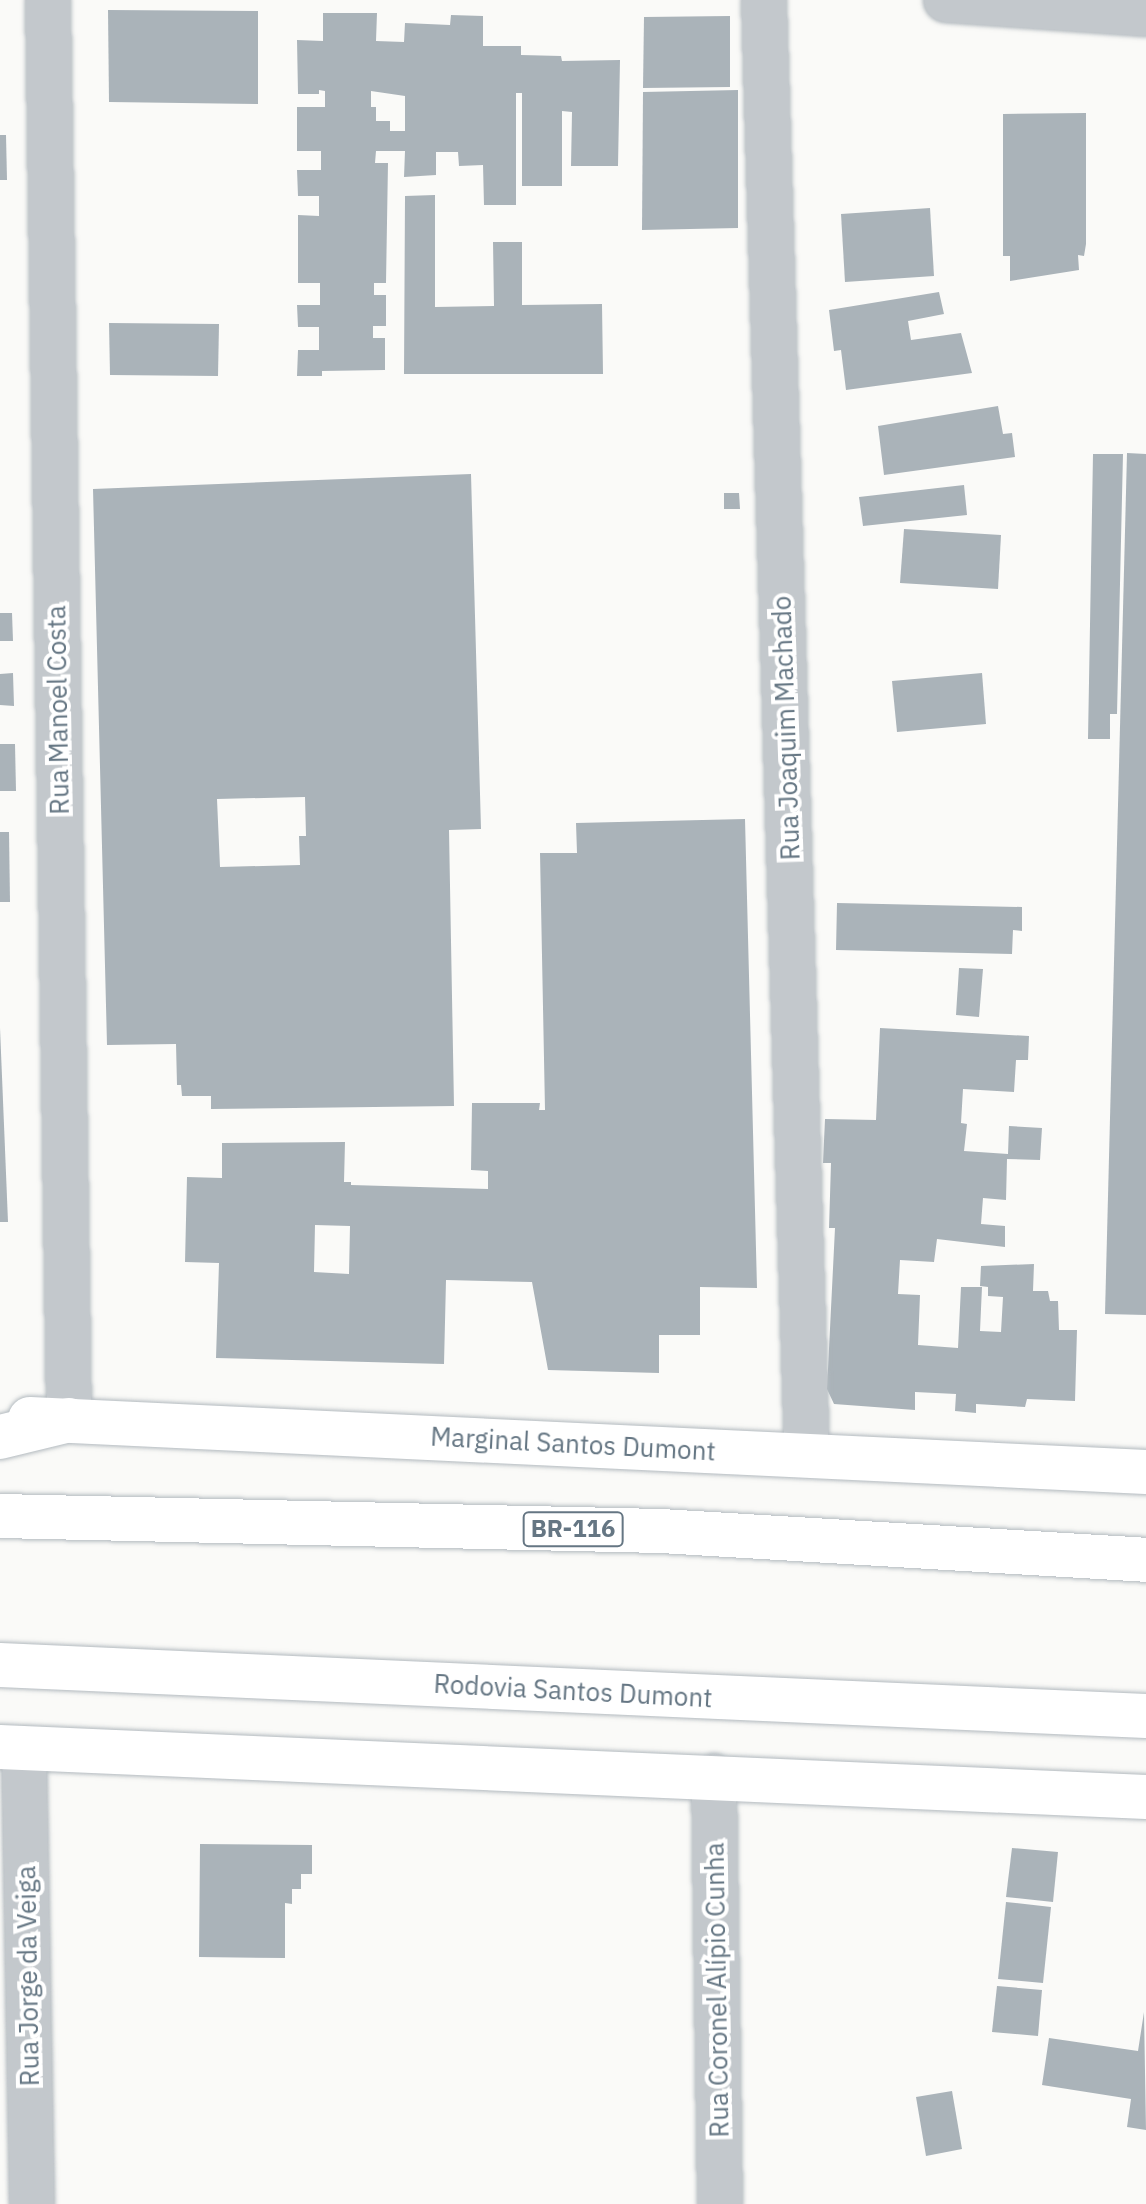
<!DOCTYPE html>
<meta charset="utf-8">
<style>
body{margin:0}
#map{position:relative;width:1146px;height:2204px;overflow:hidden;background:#fafaf8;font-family:"IBM Plex Sans",sans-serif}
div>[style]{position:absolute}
.building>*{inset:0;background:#aab3b9}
.roads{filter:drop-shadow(0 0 2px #b3babf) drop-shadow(0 0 2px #b3babf)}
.minor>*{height:44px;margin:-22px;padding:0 22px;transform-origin:22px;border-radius:22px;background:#c3c8cc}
.secondary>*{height:44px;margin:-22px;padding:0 22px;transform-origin:22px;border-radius:22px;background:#fff}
.trunk>*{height:44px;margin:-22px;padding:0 22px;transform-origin:22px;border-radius:22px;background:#fff}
span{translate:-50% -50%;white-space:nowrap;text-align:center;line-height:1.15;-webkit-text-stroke:8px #fff;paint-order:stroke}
.shield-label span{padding:2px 6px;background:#fff;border:2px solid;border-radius:6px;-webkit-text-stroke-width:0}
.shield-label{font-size:24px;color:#657683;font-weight:700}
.street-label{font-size:26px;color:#657683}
</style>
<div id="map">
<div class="building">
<i style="clip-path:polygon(108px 10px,258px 11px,258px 104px,109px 102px)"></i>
<i style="clip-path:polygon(evenodd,323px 13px,377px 13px,376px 41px,404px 42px,405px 23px,450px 25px,451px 15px,483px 16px,483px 46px,521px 46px,521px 55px,561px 56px,562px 61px,620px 60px,618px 166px,571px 166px,572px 112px,562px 111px,562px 186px,522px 186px,522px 93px,516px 93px,516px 205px,484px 205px,483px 165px,459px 166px,458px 152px,436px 152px,436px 175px,404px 177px,405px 151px,376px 151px,375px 163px,388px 163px,386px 283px,374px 283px,374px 295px,386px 295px,386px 326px,373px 326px,373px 338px,385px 338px,385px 370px,322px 371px,322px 376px,297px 376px,298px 350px,319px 350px,319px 327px,298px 327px,297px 305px,320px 305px,320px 283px,298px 283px,298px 215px,319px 216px,319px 196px,298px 196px,297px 170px,321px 170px,321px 151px,297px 151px,297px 107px,325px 107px,325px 91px,319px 90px,319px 94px,298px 94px,297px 40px,323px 41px,323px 13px,371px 91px,405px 96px,405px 131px,390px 131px,390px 121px,376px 121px,376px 107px,371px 107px,371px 91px)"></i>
<i style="clip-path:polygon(730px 16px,730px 87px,643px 88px,644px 17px)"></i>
<i style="clip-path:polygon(738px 90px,738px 228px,642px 230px,643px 92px)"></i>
<i style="clip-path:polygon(1086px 113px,1086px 244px,1084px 256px,1078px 255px,1079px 270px,1010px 281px,1010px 256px,1003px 256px,1003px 114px)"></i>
<i style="clip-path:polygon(0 135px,6px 135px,7px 180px,0 180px)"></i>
<i style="clip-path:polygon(435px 195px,435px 307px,494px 306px,493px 242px,522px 242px,522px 305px,602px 304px,603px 374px,404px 374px,405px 196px)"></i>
<i style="clip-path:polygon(930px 208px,934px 276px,845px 282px,841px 214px)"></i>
<i style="clip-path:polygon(939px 292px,944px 314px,908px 321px,911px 340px,961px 333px,972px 373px,846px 390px,841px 350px,834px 351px,829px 310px)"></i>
<i style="clip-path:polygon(109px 323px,219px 324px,218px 376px,110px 375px)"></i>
<i style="clip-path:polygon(998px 406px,1003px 434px,1012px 433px,1015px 457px,884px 475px,878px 426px)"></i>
<i style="clip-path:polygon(1127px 453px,1146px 454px,1146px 1315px,1105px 1314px)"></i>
<i style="clip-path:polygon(1093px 454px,1123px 454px,1117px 714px,1110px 714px,1110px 739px,1088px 739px)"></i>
<i style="clip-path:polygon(evenodd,471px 474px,481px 829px,449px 830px,454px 1106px,211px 1109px,211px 1096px,182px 1096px,181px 1085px,177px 1085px,176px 1044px,107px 1045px,93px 489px,471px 474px,305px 797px,306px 836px,299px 836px,300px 865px,220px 867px,217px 799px,305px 797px)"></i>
<i style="clip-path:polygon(964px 485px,967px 515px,863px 526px,859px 497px)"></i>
<i style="clip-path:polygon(724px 493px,739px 493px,740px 509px,724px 509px)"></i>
<i style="clip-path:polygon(904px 529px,1001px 535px,998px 589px,900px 583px)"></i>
<i style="clip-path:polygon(0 613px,12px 613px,13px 641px,0 641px)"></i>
<i style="clip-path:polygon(13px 673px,14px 706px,0 705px,0 674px)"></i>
<i style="clip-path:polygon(982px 673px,986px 724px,897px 732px,892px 681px)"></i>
<i style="clip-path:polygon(0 744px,15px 744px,16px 791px,0 791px)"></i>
<i style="clip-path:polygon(evenodd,745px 819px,757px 1288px,700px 1287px,700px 1335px,659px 1335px,659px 1373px,548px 1370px,532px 1282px,486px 1281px,446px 1280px,444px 1364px,216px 1358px,219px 1263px,185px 1262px,187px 1177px,222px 1178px,222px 1143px,345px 1142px,344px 1182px,351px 1182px,351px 1185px,488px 1189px,488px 1171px,471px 1170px,472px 1103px,540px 1103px,539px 1110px,545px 1110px,540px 853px,577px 853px,576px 823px,745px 819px,315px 1225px,350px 1226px,349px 1274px,314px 1272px,315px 1225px)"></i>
<i style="clip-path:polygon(0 832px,9px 832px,10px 902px,0 902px)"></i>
<i style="clip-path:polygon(837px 903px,1022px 907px,1022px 931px,1013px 930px,1012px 954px,836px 950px)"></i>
<i style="clip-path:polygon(959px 968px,983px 969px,979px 1017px,956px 1015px)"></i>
<i style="clip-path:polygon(0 1028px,8px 1222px,0 1222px)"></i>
<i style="clip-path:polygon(880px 1028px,1029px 1036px,1028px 1060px,1016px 1060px,1014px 1092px,963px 1089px,961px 1123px,967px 1124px,964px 1151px,1008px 1154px,1009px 1126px,1042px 1128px,1040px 1160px,1007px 1159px,1006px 1200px,983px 1198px,981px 1224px,1005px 1226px,1005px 1247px,937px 1239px,934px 1262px,900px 1260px,898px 1294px,920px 1295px,918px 1345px,958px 1348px,961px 1287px,982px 1287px,980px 1331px,1001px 1332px,1003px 1297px,988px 1296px,988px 1287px,980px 1286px,981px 1266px,1034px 1264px,1033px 1291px,1048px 1291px,1050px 1301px,1058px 1301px,1059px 1330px,1077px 1330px,1075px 1401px,1027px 1399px,1025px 1407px,976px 1404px,976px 1413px,955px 1411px,956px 1394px,915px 1392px,915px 1410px,834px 1404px,827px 1389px,835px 1228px,829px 1228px,831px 1163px,823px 1163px,825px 1119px,876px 1120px)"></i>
<i style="clip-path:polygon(200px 1844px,312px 1845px,312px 1874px,301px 1874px,301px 1889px,292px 1889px,292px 1904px,285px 1903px,285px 1958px,199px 1957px)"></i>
<i style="clip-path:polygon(1012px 1848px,1058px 1852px,1053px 1902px,1006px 1897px)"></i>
<i style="clip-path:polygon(1006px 1902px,1051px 1907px,1043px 1983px,998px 1979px)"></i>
<i style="clip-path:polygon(997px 1986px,1042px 1990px,1038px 2036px,992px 2032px)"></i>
<i style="clip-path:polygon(1144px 2012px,1146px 2130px,1127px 2127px,1131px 2099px,1042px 2085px,1049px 2038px,1138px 2051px)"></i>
<i style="clip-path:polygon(952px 2091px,962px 2149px,926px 2156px,916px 2097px)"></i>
</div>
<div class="roads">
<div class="minor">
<i style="left:48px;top:0;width:1420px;rotate:89.15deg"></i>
<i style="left:764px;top:0;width:1456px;rotate:88.31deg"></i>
<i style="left:946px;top:0;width:200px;rotate:4deg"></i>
<i style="left:24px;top:1748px;width:456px;rotate:89deg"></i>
<i style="left:714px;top:1776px;width:428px;rotate:89.2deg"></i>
</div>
<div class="secondary">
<i style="left:30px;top:1419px;width:1117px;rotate:2.72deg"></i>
<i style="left:0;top:1747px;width:1147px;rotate:2.5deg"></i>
</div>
<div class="trunk">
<i style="left:0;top:1437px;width:71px;rotate:-13.8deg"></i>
<i style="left:0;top:1516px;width:661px;rotate:1.3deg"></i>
<i style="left:661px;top:1531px;width:486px;rotate:3.4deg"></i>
<i style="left:0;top:1665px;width:1147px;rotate:2.55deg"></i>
</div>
</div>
<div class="shield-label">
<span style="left:573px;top:1529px">BR-116</span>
</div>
<div class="street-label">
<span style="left:58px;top:710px;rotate:-91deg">Rua Manoel Costa</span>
<span style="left:786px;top:728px;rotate:-92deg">Rua Joaquim Machado</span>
<span style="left:573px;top:1444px;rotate:3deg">Marginal Santos Dumont</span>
<span style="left:573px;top:1691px;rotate:3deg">Rodovia Santos Dumont</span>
<span style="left:28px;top:1976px;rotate:-91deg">Rua Jorge da Veiga</span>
<span style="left:717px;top:1990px;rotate:-91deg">Rua Coronel Alípio Cunha</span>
</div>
</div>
